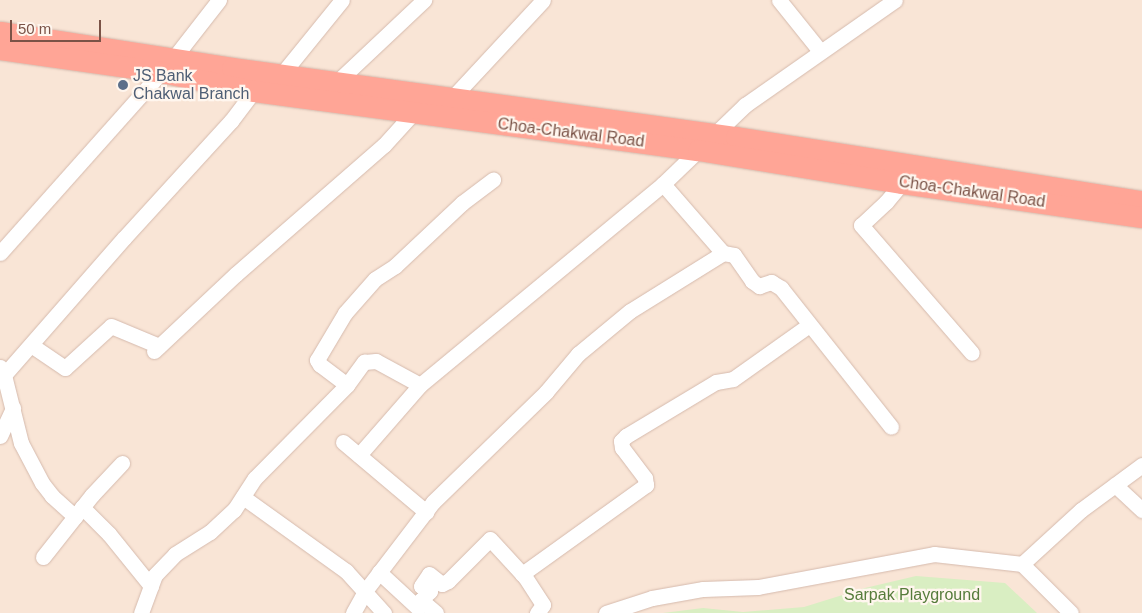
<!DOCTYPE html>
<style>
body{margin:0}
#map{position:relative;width:1142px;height:613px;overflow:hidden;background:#fff2e6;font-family:Helvetica,sans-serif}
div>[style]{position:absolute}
.residential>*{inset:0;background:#f9e5d6}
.green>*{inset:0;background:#d9eec2}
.roads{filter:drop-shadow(0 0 1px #d5baad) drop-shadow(0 0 1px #d5baad)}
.minor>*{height:15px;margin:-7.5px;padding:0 7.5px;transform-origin:7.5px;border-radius:7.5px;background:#fff}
.highway>*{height:21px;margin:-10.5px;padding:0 10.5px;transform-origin:10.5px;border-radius:10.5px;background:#ffa596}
.dots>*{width:14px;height:14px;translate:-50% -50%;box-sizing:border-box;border:2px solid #fff6ee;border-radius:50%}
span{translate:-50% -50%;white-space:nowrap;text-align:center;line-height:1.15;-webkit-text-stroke:4.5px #fff6ee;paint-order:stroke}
.service-label{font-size:16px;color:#4e5e75}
.left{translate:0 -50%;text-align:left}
.street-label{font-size:16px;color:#7b5347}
.park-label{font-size:16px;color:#567c3b}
.scale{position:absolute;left:10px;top:20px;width:91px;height:22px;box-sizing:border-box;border:2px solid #7b5347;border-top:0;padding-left:6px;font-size:15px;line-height:18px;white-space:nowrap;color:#7b5347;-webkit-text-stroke:4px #fff6ee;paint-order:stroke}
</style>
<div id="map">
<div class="residential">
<i style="clip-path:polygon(0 0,1142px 0,1142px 613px,0 613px)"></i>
</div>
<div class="green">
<i style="clip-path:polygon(916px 576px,1005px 583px,1037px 613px,663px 613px,703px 608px,743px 612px,804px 607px,865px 588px)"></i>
</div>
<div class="roads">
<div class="minor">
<i style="left:779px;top:0;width:65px;rotate:51.2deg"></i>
<i style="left:173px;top:59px;width:75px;rotate:-52.1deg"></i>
<i style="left:282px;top:74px;width:95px;rotate:-51deg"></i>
<i style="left:337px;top:82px;width:120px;rotate:-43.3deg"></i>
<i style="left:453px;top:97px;width:132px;rotate:-47.1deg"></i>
<i style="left:902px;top:183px;width:25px;rotate:130deg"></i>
<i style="left:886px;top:202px;width:34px;rotate:137deg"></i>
<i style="left:861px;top:225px;width:169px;rotate:49.1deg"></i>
<i style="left:663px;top:184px;width:91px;rotate:49deg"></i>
<i style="left:723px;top:253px;width:11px;rotate:10deg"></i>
<i style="left:734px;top:255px;width:32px;rotate:55deg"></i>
<i style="left:752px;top:281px;width:9px;rotate:36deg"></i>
<i style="left:759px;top:286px;width:13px;rotate:-18deg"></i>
<i style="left:771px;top:282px;width:12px;rotate:31deg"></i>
<i style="left:781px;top:288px;width:177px;rotate:51.6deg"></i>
<i style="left:0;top:253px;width:242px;rotate:-48.3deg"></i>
<i style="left:31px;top:345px;width:41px;rotate:34.1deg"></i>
<i style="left:65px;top:368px;width:62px;rotate:-42.4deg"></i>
<i style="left:111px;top:326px;width:52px;rotate:22.6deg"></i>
<i style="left:154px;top:351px;width:112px;rotate:-43.2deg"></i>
<i style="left:236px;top:274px;width:196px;rotate:-41.1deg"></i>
<i style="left:384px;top:145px;width:43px;rotate:-47.8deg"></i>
<i style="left:0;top:367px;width:9px;rotate:63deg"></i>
<i style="left:4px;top:375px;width:70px;rotate:76deg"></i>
<i style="left:21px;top:443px;width:45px;rotate:62.3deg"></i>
<i style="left:42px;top:483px;width:16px;rotate:52deg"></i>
<i style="left:52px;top:496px;width:31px;rotate:42deg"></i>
<i style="left:4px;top:375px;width:182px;rotate:-48.8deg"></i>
<i style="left:124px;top:238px;width:159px;rotate:-47.6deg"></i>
<i style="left:231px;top:121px;width:38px;rotate:-53deg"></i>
<i style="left:347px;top:385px;width:34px;rotate:-143deg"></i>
<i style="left:320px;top:365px;width:6px;rotate:-121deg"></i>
<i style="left:317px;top:360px;width:55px;rotate:-59.2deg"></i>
<i style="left:345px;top:313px;width:45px;rotate:-48.6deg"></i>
<i style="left:375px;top:279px;width:24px;rotate:-33deg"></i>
<i style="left:395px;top:266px;width:92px;rotate:-43.2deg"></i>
<i style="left:462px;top:203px;width:39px;rotate:-37deg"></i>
<i style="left:0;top:436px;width:31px;rotate:-65deg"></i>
<i style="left:343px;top:442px;width:109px;rotate:40.1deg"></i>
<i style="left:359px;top:455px;width:93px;rotate:-48.9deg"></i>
<i style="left:420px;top:385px;width:315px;rotate:-39.6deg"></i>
<i style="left:663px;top:184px;width:114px;rotate:-43.9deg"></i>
<i style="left:745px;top:105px;width:183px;rotate:-35deg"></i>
<i style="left:1115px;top:485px;width:37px;rotate:43deg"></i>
<i style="left:243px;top:497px;width:127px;rotate:35.7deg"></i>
<i style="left:346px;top:571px;width:57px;rotate:47.9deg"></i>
<i style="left:82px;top:507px;width:38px;rotate:45deg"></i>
<i style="left:109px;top:534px;width:67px;rotate:51.1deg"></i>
<i style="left:43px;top:557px;width:79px;rotate:-51.7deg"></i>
<i style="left:92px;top:495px;width:44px;rotate:-46.8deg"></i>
<i style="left:1022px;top:564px;width:69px;rotate:45deg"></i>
<i style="left:379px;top:572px;width:53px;rotate:42.7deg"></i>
<i style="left:522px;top:574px;width:153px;rotate:-35.7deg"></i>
<i style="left:646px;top:485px;width:7px;rotate:-98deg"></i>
<i style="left:645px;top:478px;width:38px;rotate:-127deg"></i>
<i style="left:622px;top:448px;width:7px;rotate:-98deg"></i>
<i style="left:621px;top:441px;width:7px;rotate:-45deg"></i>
<i style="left:626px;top:436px;width:105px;rotate:-31deg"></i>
<i style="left:716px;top:382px;width:17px;rotate:-10deg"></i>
<i style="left:733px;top:379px;width:93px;rotate:-35.4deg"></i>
<i style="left:141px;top:613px;width:40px;rotate:-69.8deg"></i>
<i style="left:155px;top:575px;width:29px;rotate:-46deg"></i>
<i style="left:175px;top:554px;width:41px;rotate:-32.2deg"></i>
<i style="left:210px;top:532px;width:33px;rotate:-43deg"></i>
<i style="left:234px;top:510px;width:38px;rotate:-57deg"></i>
<i style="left:255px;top:478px;width:131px;rotate:-45.3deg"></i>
<i style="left:347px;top:385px;width:29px;rotate:-54deg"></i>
<i style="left:364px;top:362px;width:12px;rotate:-5deg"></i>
<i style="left:376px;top:361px;width:50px;rotate:28.6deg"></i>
<i style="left:353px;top:613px;width:25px;rotate:-61deg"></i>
<i style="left:365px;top:591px;width:112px;rotate:-52.6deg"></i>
<i style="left:433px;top:502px;width:158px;rotate:-44.2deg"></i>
<i style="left:546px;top:392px;width:50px;rotate:-49.9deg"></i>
<i style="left:578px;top:354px;width:67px;rotate:-39.6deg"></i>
<i style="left:630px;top:311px;width:110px;rotate:-31.9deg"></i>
<i style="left:436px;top:613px;width:20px;rotate:-139deg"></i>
<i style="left:421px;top:600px;width:13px;rotate:-45deg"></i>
<i style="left:430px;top:591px;width:10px;rotate:-151deg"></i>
<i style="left:421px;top:586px;width:14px;rotate:-56deg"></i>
<i style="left:429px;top:574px;width:16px;rotate:38deg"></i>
<i style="left:442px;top:584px;width:7px;rotate:-27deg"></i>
<i style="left:448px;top:581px;width:59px;rotate:-45deg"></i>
<i style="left:490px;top:539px;width:52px;rotate:47.4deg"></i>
<i style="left:525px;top:577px;width:33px;rotate:57deg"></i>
<i style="left:543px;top:605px;width:10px;rotate:127deg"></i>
<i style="left:606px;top:613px;width:48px;rotate:-18.1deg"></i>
<i style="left:652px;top:598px;width:52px;rotate:-10deg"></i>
<i style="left:703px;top:589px;width:55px;rotate:-2.1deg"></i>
<i style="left:758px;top:587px;width:179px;rotate:-10.6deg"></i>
<i style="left:934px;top:554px;width:89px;rotate:6.5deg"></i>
<i style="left:1022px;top:564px;width:80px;rotate:-42.5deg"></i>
<i style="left:1081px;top:510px;width:76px;rotate:-36.4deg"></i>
</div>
<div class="highway">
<i style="left:0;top:32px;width:235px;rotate:8.8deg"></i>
<i style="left:232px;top:68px;width:509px;rotate:7.8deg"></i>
<i style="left:736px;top:137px;width:411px;rotate:9deg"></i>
<i style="left:0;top:49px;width:163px;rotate:8.1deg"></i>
<i style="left:161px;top:72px;width:95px;rotate:11.5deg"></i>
<i style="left:254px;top:91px;width:448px;rotate:7.6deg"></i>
<i style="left:698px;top:150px;width:207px;rotate:9.2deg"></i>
<i style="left:902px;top:183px;width:242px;rotate:8.1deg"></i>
</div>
</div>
<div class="dots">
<i style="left:123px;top:85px;background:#5c6f8a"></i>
</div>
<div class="service-label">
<span class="left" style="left:133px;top:85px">JS Bank<br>Chakwal Branch</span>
</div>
<div class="street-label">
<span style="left:571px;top:133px;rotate:7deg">Choa-Chakwal Road</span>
<span style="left:972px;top:192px;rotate:8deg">Choa-Chakwal Road</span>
</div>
<div class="park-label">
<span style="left:912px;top:595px">Sarpak Playground</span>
</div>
<div class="scale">50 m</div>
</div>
